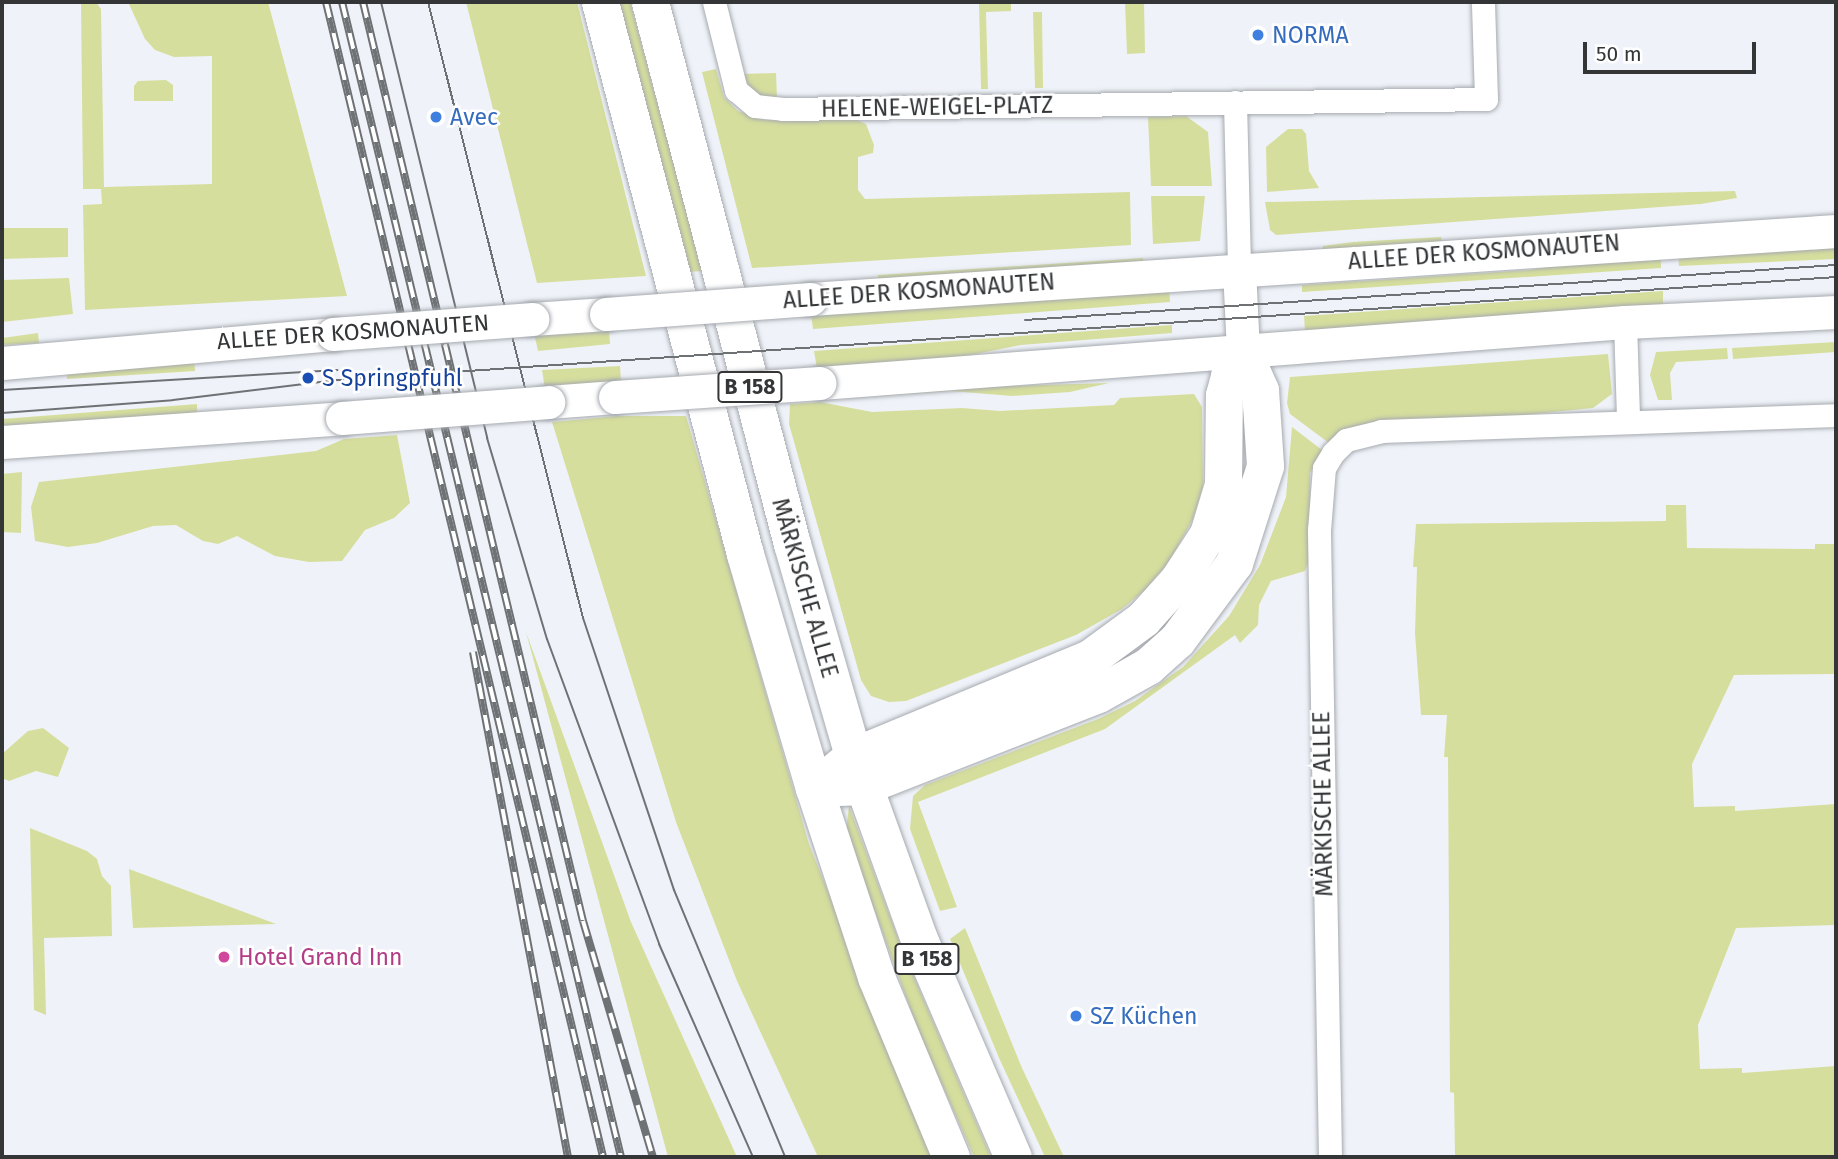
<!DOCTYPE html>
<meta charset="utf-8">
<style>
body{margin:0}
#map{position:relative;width:1838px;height:1159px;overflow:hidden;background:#eff3f9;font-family:"Fira Sans",sans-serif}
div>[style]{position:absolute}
.green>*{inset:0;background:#d6de9d}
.roads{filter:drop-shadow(0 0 2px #a6aaaf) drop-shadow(0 0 2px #a6aaaf)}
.street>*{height:23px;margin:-11.5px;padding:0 11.5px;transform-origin:11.5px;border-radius:11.5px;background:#fff}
.secondary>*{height:33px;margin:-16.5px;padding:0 16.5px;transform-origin:16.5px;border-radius:16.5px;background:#fff}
.primary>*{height:37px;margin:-18.5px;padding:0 18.5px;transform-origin:18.5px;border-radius:18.5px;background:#fff}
.tram>*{height:2px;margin:-1px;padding:0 1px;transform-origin:1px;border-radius:1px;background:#6f7275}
.rail>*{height:8px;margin-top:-4px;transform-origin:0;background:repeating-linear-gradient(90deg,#fff 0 16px,#6f7275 0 32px);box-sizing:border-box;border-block:2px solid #6f7275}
.bridges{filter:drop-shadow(0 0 2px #a6aaaf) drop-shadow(0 0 2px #a6aaaf)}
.secondary-bridge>*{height:33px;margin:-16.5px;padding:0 16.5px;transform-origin:16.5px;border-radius:16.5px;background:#fff}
.dots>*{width:19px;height:19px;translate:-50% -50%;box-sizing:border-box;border:4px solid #fff;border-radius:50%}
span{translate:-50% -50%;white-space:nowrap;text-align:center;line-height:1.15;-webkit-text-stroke:5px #fff;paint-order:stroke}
.shield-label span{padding:2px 5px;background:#fff;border:2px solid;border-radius:5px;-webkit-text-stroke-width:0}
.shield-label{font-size:21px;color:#333537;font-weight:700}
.shop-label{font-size:23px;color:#366cbe}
.left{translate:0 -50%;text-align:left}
.street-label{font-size:23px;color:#333537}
.transit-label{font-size:23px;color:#164399}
.hotel-label{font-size:23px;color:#b23c85}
.frame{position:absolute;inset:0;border:4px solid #333537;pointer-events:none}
.scale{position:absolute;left:1583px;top:42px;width:173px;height:32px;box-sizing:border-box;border:4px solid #333537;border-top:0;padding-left:9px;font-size:21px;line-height:24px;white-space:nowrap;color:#333537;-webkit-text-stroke:5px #fff;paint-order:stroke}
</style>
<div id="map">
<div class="green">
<i style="clip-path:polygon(81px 2px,96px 2px,101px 9px,104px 187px,212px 184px,212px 56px,174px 57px,155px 50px,145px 39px,128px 2px,268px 2px,347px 296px,85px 310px,83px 205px,102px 204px,101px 189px,83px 189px)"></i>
<i style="clip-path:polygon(466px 2px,577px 2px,646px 276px,537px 283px)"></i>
<i style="clip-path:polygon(615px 2px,630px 2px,703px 271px,687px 272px)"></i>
<i style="clip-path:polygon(1125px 2px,1144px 2px,1145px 53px,1127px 54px)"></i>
<i style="clip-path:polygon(1011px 3px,1011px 11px,986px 12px,988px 89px,981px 89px,979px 4px)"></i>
<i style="clip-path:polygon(1033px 12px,1042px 12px,1043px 88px,1035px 88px)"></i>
<i style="clip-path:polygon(716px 69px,724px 97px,738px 111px,765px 120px,853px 118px,866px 124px,874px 145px,873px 153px,858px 157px,858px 190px,865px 199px,1130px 192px,1131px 245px,752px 268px,702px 72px)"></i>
<i style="clip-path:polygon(776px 73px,777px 98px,754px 96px,743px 74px)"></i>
<i style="clip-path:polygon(166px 80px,173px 85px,173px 101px,134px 101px,134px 86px,138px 81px)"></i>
<i style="clip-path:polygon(1186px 116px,1208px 132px,1212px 186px,1151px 186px,1148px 117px)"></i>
<i style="clip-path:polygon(1288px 129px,1302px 129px,1306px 134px,1309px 171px,1319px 188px,1267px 192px,1266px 147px)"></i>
<i style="clip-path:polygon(1735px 191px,1737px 198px,1701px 204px,1276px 235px,1270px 230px,1265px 202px)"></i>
<i style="clip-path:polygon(1151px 196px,1205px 196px,1200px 241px,1153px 244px)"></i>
<i style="clip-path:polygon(2px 228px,68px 228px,68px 257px,2px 259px)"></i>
<i style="clip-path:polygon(1441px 237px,1442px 242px,1323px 250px,1323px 246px,1353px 242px)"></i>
<i style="clip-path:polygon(1836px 242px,1836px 259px,1679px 266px,1678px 250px)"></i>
<i style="clip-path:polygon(1661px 255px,1661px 268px,1302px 292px,1302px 285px,1530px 270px,1597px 258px)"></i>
<i style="clip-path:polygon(1143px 258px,1143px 263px,878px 281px,878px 275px)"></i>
<i style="clip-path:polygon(69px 278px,73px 314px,2px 322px,2px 280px)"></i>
<i style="clip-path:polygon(1169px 286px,1170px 302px,813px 329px,811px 314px)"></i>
<i style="clip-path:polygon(1663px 291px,1663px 305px,1305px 332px,1304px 316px)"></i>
<i style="clip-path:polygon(1172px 325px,1172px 333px,1021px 345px,946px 360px,817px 369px,814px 351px)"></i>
<i style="clip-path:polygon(609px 330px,610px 344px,538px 351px,534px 333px)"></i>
<i style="clip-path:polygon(38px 333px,39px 343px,2px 345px,2px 338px)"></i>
<i style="clip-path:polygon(1836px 342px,1836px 352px,1733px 359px,1732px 348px)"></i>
<i style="clip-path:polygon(1727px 348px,1728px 359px,1676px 362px,1670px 373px,1672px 400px,1658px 400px,1650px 375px,1656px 352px)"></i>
<i style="clip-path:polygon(1608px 354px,1612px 394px,1593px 408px,1340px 434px,1329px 443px,1290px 414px,1287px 403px,1290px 377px)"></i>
<i style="clip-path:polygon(194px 357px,195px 371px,67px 379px,67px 368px)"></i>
<i style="clip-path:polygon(620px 366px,621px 383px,545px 389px,542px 370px)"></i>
<i style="clip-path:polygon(1109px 383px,1070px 392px,1012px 396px,951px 391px,879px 396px,878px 390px)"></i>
<i style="clip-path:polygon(1194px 394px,1202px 407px,1203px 487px,1193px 519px,1169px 562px,1145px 590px,1122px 609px,1076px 635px,906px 701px,889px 702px,871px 696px,861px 680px,789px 424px,790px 404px,820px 402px,872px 412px,962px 408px,1000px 411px,1114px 405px,1120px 398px)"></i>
<i style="clip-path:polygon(197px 404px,197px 416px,2px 430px,2px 419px)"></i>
<i style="clip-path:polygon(618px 416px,686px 416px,809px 844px,934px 1157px,818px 1157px,737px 981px,676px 822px,552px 422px)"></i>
<i style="clip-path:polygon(1292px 427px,1322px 450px,1310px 473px,1311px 556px,1305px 571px,1271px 581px,1259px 605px,1258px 625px,1240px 643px,1235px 635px,1105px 729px,918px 802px,957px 907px,940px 911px,910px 829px,913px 796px,925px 785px,1098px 719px,1135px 701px,1183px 667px,1229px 616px,1260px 565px,1286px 497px)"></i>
<i style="clip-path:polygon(397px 435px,410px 503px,394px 518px,365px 530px,342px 561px,309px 562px,275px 556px,237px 536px,218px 544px,203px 541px,176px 525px,153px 526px,97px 543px,68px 547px,35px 541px,31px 507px,39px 482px,316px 451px,344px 439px)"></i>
<i style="clip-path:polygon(22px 472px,21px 533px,2px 532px,2px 474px)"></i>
<i style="clip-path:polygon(1666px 505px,1686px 505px,1687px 548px,1815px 549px,1815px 544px,1836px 544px,1836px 674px,1734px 675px,1692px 764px,1694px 807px,1735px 806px,1735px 811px,1836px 804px,1836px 925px,1736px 928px,1698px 1025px,1700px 1069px,1742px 1068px,1742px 1073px,1836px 1066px,1836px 1157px,1451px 1157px,1455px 1156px,1454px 1093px,1450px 1092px,1448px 757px,1444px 757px,1447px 715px,1421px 715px,1415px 633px,1417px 567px,1413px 567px,1416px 524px,1666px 521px)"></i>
<i style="clip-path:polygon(526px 632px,631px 922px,737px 1157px,668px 1157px)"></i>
<i style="clip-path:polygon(43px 728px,69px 748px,58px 777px,36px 771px,9px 781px,2px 778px,2px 754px,28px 731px)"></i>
<i style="clip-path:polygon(849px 806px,902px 949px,991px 1157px,974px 1157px,918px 1030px,846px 832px)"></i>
<i style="clip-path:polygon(30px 828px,87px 851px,97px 859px,102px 876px,111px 886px,112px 936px,44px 938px,46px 1015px,34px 1010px)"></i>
<i style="clip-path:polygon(129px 869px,276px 924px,133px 928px)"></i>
<i style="clip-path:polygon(965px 928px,1022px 1068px,1064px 1157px,1045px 1157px,999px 1058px,950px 939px)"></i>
</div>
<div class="roads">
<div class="street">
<i style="left:714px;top:2px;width:91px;rotate:76deg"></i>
<i style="left:736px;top:90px;width:25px;rotate:40deg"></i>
<i style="left:755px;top:106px;width:28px;rotate:6deg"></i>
<i style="left:783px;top:109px;width:703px;rotate:-0.81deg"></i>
<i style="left:1486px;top:99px;width:97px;rotate:-91.8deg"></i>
<i style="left:1235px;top:102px;width:167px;rotate:88.6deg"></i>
<i style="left:1625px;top:322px;width:98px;rotate:88.2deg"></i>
<i style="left:1330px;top:1157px;width:627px;rotate:-91.01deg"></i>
<i style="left:1319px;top:530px;width:62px;rotate:-85.4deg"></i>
<i style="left:1324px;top:468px;width:17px;rotate:-59deg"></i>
<i style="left:1333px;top:453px;width:18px;rotate:-45deg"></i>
<i style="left:1346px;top:440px;width:36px;rotate:-14deg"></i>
<i style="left:1381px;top:431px;width:455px;rotate:-2deg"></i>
</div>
<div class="secondary">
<i style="left:1239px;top:269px;width:83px;rotate:87.2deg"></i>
<i style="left:810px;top:299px;width:1028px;rotate:-3.79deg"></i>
<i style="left:532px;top:319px;width:74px;rotate:-3.9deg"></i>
<i style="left:2px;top:363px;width:332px;rotate:-5deg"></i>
<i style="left:820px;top:383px;width:807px;rotate:-4.33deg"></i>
<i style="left:1625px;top:322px;width:211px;rotate:-2.7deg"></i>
<i style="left:548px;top:402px;width:67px;rotate:-4.3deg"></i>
<i style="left:2px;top:442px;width:341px;rotate:-4deg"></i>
</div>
<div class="primary">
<i style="left:600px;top:2px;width:571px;rotate:75.28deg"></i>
<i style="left:745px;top:554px;width:244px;rotate:73.6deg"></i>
<i style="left:814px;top:788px;width:199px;rotate:71.8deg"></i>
<i style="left:876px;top:977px;width:195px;rotate:67.4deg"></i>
<i style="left:650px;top:2px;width:560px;rotate:75.32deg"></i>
<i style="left:792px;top:544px;width:221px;rotate:73.9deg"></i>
<i style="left:853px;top:756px;width:195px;rotate:70.2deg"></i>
<i style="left:919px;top:939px;width:237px;rotate:66.7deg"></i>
<i style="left:1243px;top:352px;width:42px;rotate:65.9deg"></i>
<i style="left:1260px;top:390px;width:76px;rotate:86.2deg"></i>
<i style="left:1265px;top:466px;width:102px;rotate:107.7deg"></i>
<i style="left:1234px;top:563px;width:96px;rotate:126.5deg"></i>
<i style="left:1177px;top:640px;width:39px;rotate:138deg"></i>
<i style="left:1148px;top:666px;width:57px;rotate:150.8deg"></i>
<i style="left:1098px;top:694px;width:252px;rotate:158.6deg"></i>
<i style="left:863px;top:786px;width:49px;rotate:177.7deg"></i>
<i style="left:814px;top:788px;width:50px;rotate:-39.4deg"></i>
<i style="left:853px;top:756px;width:256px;rotate:-22.5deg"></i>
<i style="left:1090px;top:658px;width:66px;rotate:-36.3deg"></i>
<i style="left:1143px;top:619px;width:52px;rotate:-48.1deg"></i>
<i style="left:1178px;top:580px;width:55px;rotate:-56.9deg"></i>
<i style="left:1208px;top:534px;width:52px;rotate:-73.3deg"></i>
<i style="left:1223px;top:484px;width:89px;rotate:-89.4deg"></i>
<i style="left:1224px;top:395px;width:20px;rotate:-75deg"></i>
<i style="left:1229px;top:376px;width:28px;rotate:-60deg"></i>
</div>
</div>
<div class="tram">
<i style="left:381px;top:2px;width:449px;rotate:76.3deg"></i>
<i style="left:487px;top:438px;width:210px;rotate:73.4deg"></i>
<i style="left:547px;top:639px;width:325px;rotate:69.8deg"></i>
<i style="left:659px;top:944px;width:233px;rotate:66.2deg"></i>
<i style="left:428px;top:2px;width:635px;rotate:75.88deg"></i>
<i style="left:583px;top:618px;width:287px;rotate:71.5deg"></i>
<i style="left:674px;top:890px;width:289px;rotate:67.4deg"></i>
<i style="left:1025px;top:320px;width:813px;rotate:-3.88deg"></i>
<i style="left:2px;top:390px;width:336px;rotate:-3.4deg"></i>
<i style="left:2px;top:413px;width:171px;rotate:-4.3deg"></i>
<i style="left:173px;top:400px;width:165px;rotate:-7deg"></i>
<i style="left:337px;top:380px;width:1503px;rotate:-3.93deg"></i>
</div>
<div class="rail">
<i style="left:326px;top:2px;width:1188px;rotate:76.51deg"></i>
<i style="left:342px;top:2px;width:1188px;rotate:76.42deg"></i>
<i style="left:363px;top:2px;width:945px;rotate:76.54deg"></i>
<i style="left:583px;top:921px;width:246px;rotate:73.5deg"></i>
<i style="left:473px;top:652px;width:514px;rotate:79.35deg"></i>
</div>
<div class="bridges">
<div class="secondary-bridge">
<i style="left:606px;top:314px;width:205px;rotate:-4.2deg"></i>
<i style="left:333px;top:334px;width:200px;rotate:-4.3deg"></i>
<i style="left:615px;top:397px;width:205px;rotate:-3.9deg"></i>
<i style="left:342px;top:418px;width:207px;rotate:-4.4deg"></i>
</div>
</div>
<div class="dots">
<i style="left:1258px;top:35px;background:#3f7fe0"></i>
<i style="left:436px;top:117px;background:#3f7fe0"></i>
<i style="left:308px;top:378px;background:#1a4fb4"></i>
<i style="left:224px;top:957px;background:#d1479c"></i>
<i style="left:1076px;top:1016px;background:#3f7fe0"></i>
</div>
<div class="shield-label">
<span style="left:750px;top:387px">B 158</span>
<span style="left:927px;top:959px">B 158</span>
</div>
<div class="shop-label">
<span class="left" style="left:1272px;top:35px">NORMA</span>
<span class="left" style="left:450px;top:117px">Avec</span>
<span class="left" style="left:1090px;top:1016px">SZ Küchen</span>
</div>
<div class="street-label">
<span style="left:937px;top:107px;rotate:-1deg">HELENE-WEIGEL-PLATZ</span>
<span style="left:1484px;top:252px;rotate:-4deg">ALLEE DER KOSMONAUTEN</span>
<span style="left:919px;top:291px;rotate:-4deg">ALLEE DER KOSMONAUTEN</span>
<span style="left:353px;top:332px;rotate:-4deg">ALLEE DER KOSMONAUTEN</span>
<span style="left:805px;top:588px;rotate:74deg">MÄRKISCHE ALLEE</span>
<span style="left:1323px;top:804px;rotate:-91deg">MÄRKISCHE ALLEE</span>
</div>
<div class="transit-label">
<span class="left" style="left:322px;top:378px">S Springpfuhl</span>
</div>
<div class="hotel-label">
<span class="left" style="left:238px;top:957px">Hotel Grand Inn</span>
</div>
<div class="frame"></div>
<div class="scale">50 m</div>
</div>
